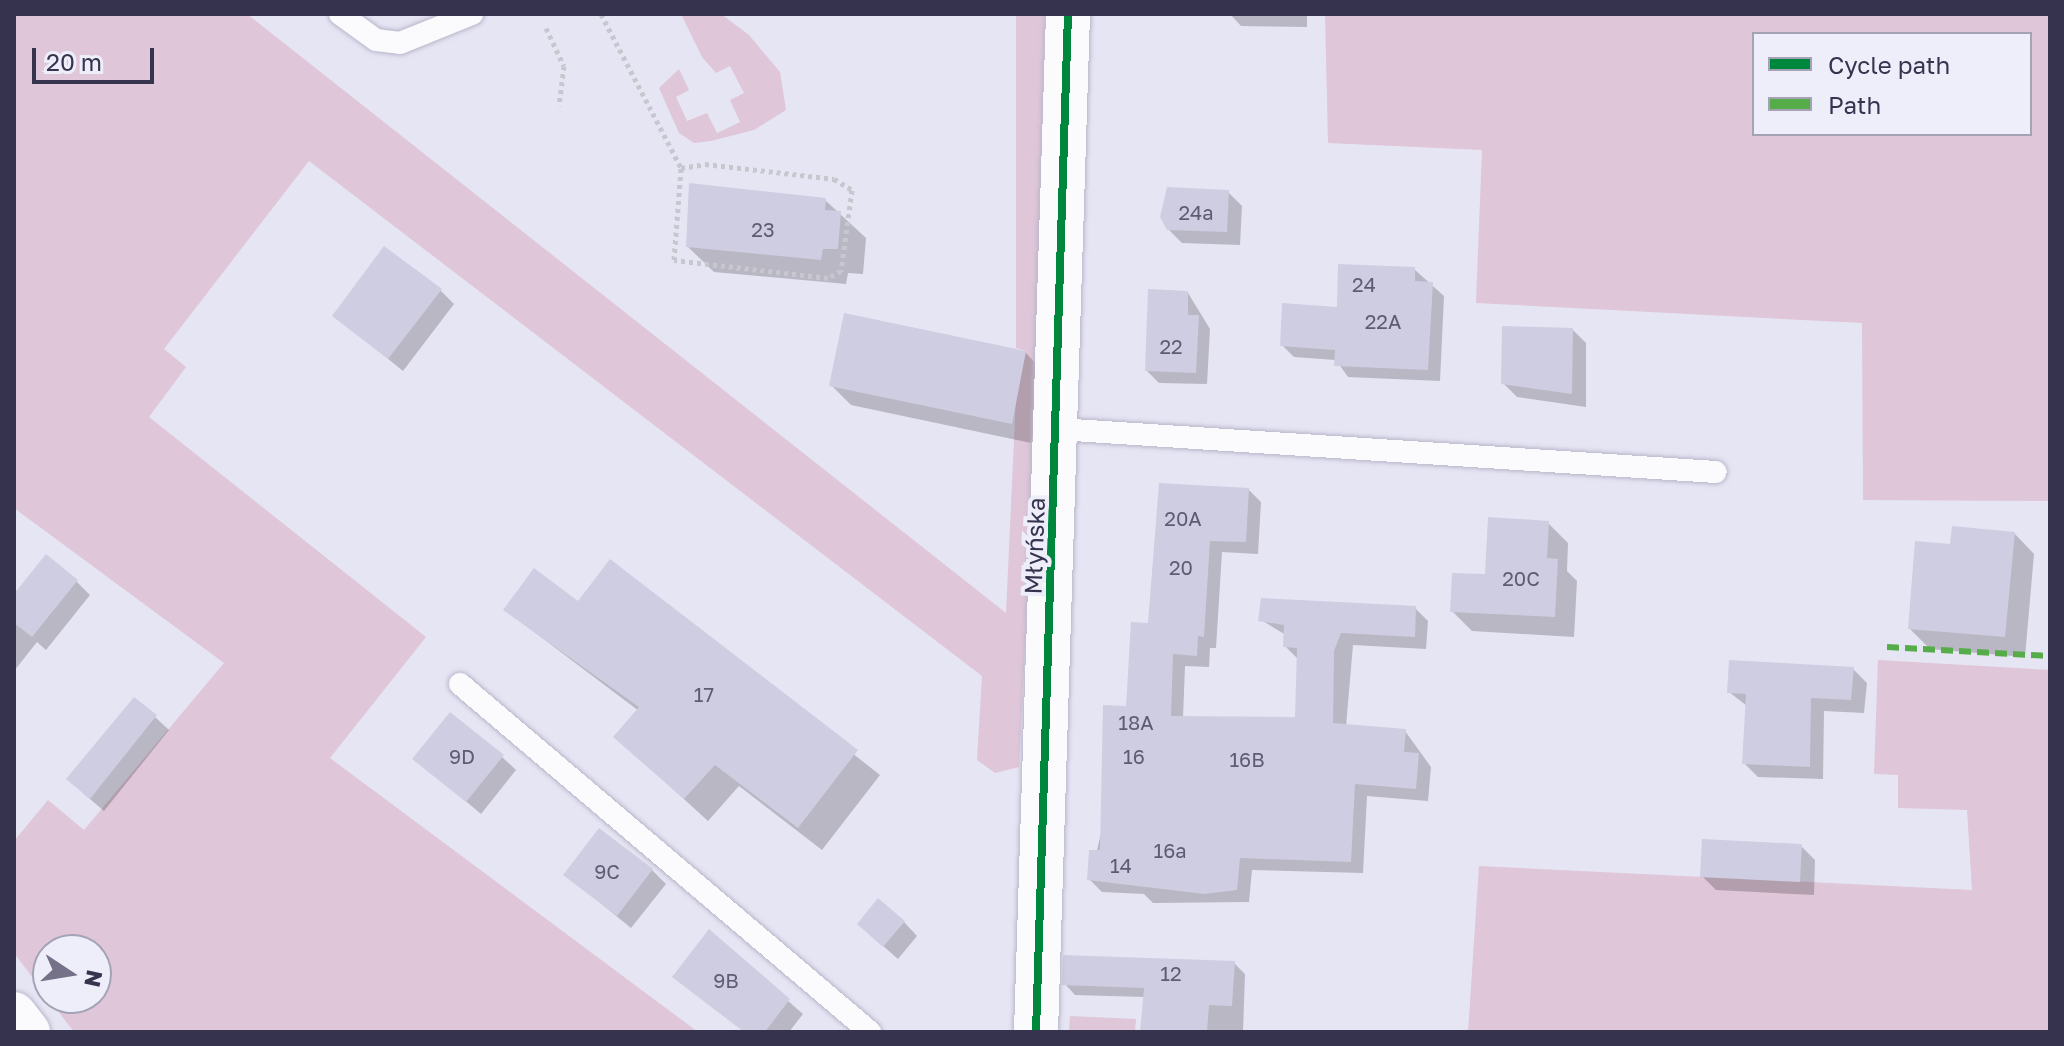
<!DOCTYPE html>
<meta charset="utf-8">
<style>
body{margin:0}
#map{position:relative;width:2064px;height:1046px;overflow:hidden;background:#e6e5f4;font-family:"Golos Text",sans-serif}
div>[style]{position:absolute}
.green>*{inset:0;background:#dfc6d8}
.shadow>*{inset:0;background:#0003}
.building>*{inset:0;background:#cfcde1}
.path>*{height:5px;margin-top:-2.5px;transform-origin:0;background:repeating-linear-gradient(90deg,#c7c7cf 0 4px,transparent 0 8px)}
.roads{filter:drop-shadow(0 0 2px #b8b6c9) drop-shadow(0 0 2px #b8b6c9)}
.service>*{height:22px;margin:-11px;padding:0 11px;transform-origin:11px;border-radius:11px;background:#fbfbfd}
.minor>*{height:44px;margin:-22px;padding:0 22px;transform-origin:22px;border-radius:22px;background:#fbfbfd}
.tertiary>*{height:44px;margin:-22px;padding:0 22px;transform-origin:22px;border-radius:22px;background:#fbfbfd}
.quiet>*{height:6px;margin-top:-3px;transform-origin:0;background:repeating-linear-gradient(90deg,#55ac48 0 12px,transparent 0 18px)}
.cycleway>*{height:8px;margin:-4px;padding:0 4px;transform-origin:4px;border-radius:4px;background:#00873e}
span{translate:-50% -50%;white-space:nowrap;text-align:center;line-height:1.15;-webkit-text-stroke:8px #eeeefb;paint-order:stroke}
.number-label{font-size:20px;color:#5e5b74}
.number-label span{-webkit-text-stroke-width:0}
.street-label{font-size:24px;color:#36334e}
.frame{position:absolute;inset:0;border:16px solid #36334e;pointer-events:none}
.legend{position:absolute;left:1752px;top:32px;width:280px;height:104px;box-sizing:border-box;background:#eeeefb;border:2px solid #a4a3b6;margin:0;padding:10px 14px;list-style:none;font-size:24px;color:#36334e}
.legend li{display:flex;align-items:center;gap:16px;height:40px}
.legend b{width:40px;border:2px solid #a4a3b6}
.north{position:absolute;left:32px;top:934px;width:80px;height:80px;box-sizing:border-box;background:#eeeefb;border:2px solid #a4a3b6;border-radius:50%;rotate:102deg;font-size:22px;font-weight:700;line-height:32px;text-align:center;color:#36334e}
.north::after{content:'';display:block;margin:auto;width:28px;height:36px;background:#747188;clip-path:polygon(50% 0,100% 100%,50% 72%,0 100%)}
.scale{position:absolute;left:32px;top:48px;width:122px;height:36px;box-sizing:border-box;border:4px solid #36334e;border-top:0;padding-left:10px;font-size:24px;line-height:28px;white-space:nowrap;color:#36334e;-webkit-text-stroke:6px #eeeefb;paint-order:stroke}
</style>
<div id="map">
<div class="green">
<i style="clip-path:polygon(14px 14px,247px 14px,1006px 613px,1016px 397px,1026px 351px,1016px 348px,1016px 14px,1045px 14px,1036px 428px,1019px 767px,995px 773px,977px 760px,982px 676px,309px 161px,164px 349px,186px 367px,149px 417px,426px 637px,330px 758px,698px 1032px,74px 1032px,48px 998px,96px 998px,96px 950px,48px 950px,48px 998px,14px 953px,14px 841px,48px 800px,84px 830px,224px 663px,14px 508px)"></i>
<i style="clip-path:polygon(681px 14px,721px 14px,749px 35px,780px 72px,786px 110px,754px 130px,711px 141px,694px 143px,679px 133px,659px 88px,679px 69px,689px 90px,676px 97px,687px 121px,707px 113px,717px 133px,740px 122px,730px 100px,744px 93px,730px 66px,716px 73px,702px 57px)"></i>
<i style="clip-path:polygon(evenodd,1325px 14px,2050px 14px,2050px 501px,1863px 500px,1862px 323px,1476px 303px,1482px 150px,1328px 143px,1325px 14px,2030px 34px,2030px 134px,1754px 134px,1754px 34px,2030px 34px)"></i>
<i style="clip-path:polygon(1878px 660px,2050px 670px,2050px 1032px,1468px 1032px,1479px 866px,1972px 890px,1967px 810px,1898px 808px,1898px 775px,1874px 774px)"></i>
<i style="clip-path:polygon(1070px 1016px,1136px 1019px,1135px 1032px,1069px 1032px)"></i>
</div>
<div class="shadow">
<i style="clip-path:polygon(1307px 14px,1307px 27px,1241px 26px,1230px 14px)"></i>
<i style="clip-path:polygon(1169px 189px,1228px 192px,1242px 206px,1240px 245px,1182px 243px,1168px 229px)"></i>
<i style="clip-path:polygon(825px 200px,866px 238px,863px 274px,848px 273px,846px 284px,714px 272px,688px 247px)"></i>
<i style="clip-path:polygon(1414px 269px,1444px 296px,1440px 381px,1348px 377px,1336px 360px,1294px 357px,1282px 345px)"></i>
<i style="clip-path:polygon(440px 290px,454px 304px,403px 371px,334px 315px)"></i>
<i style="clip-path:polygon(1188px 293px,1210px 329px,1207px 384px,1159px 383px,1147px 371px)"></i>
<i style="clip-path:polygon(1573px 330px,1586px 343px,1586px 407px,1517px 397px,1503px 383px)"></i>
<i style="clip-path:polygon(1025px 352px,1045px 373px,1031px 443px,851px 405px,831px 385px)"></i>
<i style="clip-path:polygon(1161px 485px,1248px 489px,1261px 502px,1258px 554px,1222px 552px,1216px 648px,1210px 648px,1209px 667px,1185px 666px,1183px 718px,1297px 719px,1299px 660px,1285px 646px,1286px 635px,1261px 620px,1415px 608px,1428px 621px,1426px 649px,1353px 645px,1346px 726px,1405px 731px,1431px 767px,1428px 801px,1367px 796px,1363px 873px,1252px 870px,1249px 902px,1153px 903px,1144px 894px,1102px 892px,1090px 880px,1150px 625px)"></i>
<i style="clip-path:polygon(1548px 523px,1568px 543px,1567px 571px,1577px 581px,1574px 637px,1472px 631px,1452px 611px)"></i>
<i style="clip-path:polygon(2014px 533px,2034px 554px,2025px 657px,1930px 649px,1910px 629px,1952px 546px)"></i>
<i style="clip-path:polygon(610px 562px,880px 775px,822px 850px,739px 786px,708px 821px,616px 737px,639px 711px,505px 610px,578px 604px)"></i>
<i style="clip-path:polygon(77px 582px,90px 595px,46px 650px,37px 642px,14px 671px,14px 591px)"></i>
<i style="clip-path:polygon(1853px 669px,1867px 683px,1864px 713px,1824px 711px,1823px 779px,1758px 777px,1744px 763px,1747px 706px,1729px 692px)"></i>
<i style="clip-path:polygon(155px 717px,169px 730px,104px 811px,83px 793px)"></i>
<i style="clip-path:polygon(502px 757px,516px 770px,481px 814px,415px 758px)"></i>
<i style="clip-path:polygon(1801px 846px,1815px 860px,1814px 895px,1716px 890px,1702px 876px)"></i>
<i style="clip-path:polygon(652px 870px,666px 884px,631px 928px,566px 875px)"></i>
<i style="clip-path:polygon(904px 922px,917px 936px,898px 959px,874px 938px)"></i>
<i style="clip-path:polygon(709px 932px,803px 1014px,789px 1032px,749px 1032px,675px 976px)"></i>
<i style="clip-path:polygon(1234px 963px,1245px 974px,1243px 1032px,1142px 1032px,1145px 997px,1075px 995px,1065px 984px)"></i>
</div>
<div class="building">
<i style="clip-path:polygon(689px 183px,826px 198px,825px 210px,841px 211px,838px 249px,823px 249px,821px 260px,686px 247px)"></i>
<i style="clip-path:polygon(1167px 187px,1229px 190px,1227px 232px,1167px 230px,1160px 217px)"></i>
<i style="clip-path:polygon(384px 246px,442px 289px,388px 359px,332px 316px)"></i>
<i style="clip-path:polygon(1338px 264px,1415px 267px,1415px 281px,1433px 282px,1428px 370px,1334px 366px,1335px 350px,1280px 346px,1282px 303px,1337px 307px)"></i>
<i style="clip-path:polygon(1148px 289px,1188px 291px,1188px 315px,1199px 315px,1196px 373px,1145px 371px)"></i>
<i style="clip-path:polygon(844px 313px,1026px 351px,1012px 424px,829px 386px)"></i>
<i style="clip-path:polygon(1502px 326px,1573px 328px,1572px 394px,1501px 384px)"></i>
<i style="clip-path:polygon(1159px 483px,1249px 488px,1246px 542px,1210px 541px,1204px 637px,1198px 636px,1197px 656px,1173px 654px,1171px 716px,1295px 717px,1297px 648px,1283px 647px,1284px 625px,1258px 621px,1261px 598px,1416px 606px,1415px 637px,1341px 633px,1334px 651px,1333px 723px,1406px 729px,1404px 752px,1419px 753px,1416px 789px,1355px 784px,1351px 862px,1240px 858px,1237px 890px,1204px 894px,1087px 880px,1089px 850px,1100px 850px,1103px 705px,1126px 706px,1131px 622px,1148px 623px)"></i>
<i style="clip-path:polygon(1488px 517px,1549px 521px,1547px 558px,1558px 559px,1555px 617px,1450px 612px,1452px 573px,1485px 574px)"></i>
<i style="clip-path:polygon(1952px 526px,2015px 532px,2005px 637px,1908px 629px,1915px 541px,1950px 544px)"></i>
<i style="clip-path:polygon(46px 554px,78px 580px,32px 637px,14px 623px,14px 594px)"></i>
<i style="clip-path:polygon(610px 559px,858px 750px,798px 828px,715px 765px,684px 799px,613px 737px,639px 707px,503px 610px,534px 568px,578px 601px)"></i>
<i style="clip-path:polygon(1729px 660px,1854px 667px,1851px 700px,1811px 698px,1810px 767px,1742px 764px,1746px 694px,1727px 693px)"></i>
<i style="clip-path:polygon(134px 697px,157px 715px,90px 799px,66px 779px)"></i>
<i style="clip-path:polygon(450px 712px,504px 755px,466px 802px,412px 759px)"></i>
<i style="clip-path:polygon(599px 828px,653px 869px,617px 916px,563px 875px)"></i>
<i style="clip-path:polygon(1702px 839px,1802px 844px,1800px 882px,1700px 877px)"></i>
<i style="clip-path:polygon(878px 898px,905px 921px,883px 947px,857px 924px)"></i>
<i style="clip-path:polygon(709px 929px,790px 999px,765px 1032px,744px 1032px,672px 977px)"></i>
<i style="clip-path:polygon(1063px 955px,1235px 961px,1232px 1006px,1209px 1005px,1207px 1032px,1140px 1032px,1144px 988px,1062px 985px)"></i>
</div>
<div class="path">
<i style="left:601px;top:14px;width:174px;rotate:62.5deg"></i>
<i style="left:546px;top:28px;width:42px;rotate:64.7deg"></i>
<i style="left:564px;top:66px;width:40px;rotate:97.1deg"></i>
<i style="left:705px;top:164px;width:130px;rotate:6.6deg"></i>
<i style="left:834px;top:179px;width:21px;rotate:31deg"></i>
<i style="left:852px;top:190px;width:82px;rotate:97.7deg"></i>
<i style="left:841px;top:271px;width:15px;rotate:152deg"></i>
<i style="left:828px;top:278px;width:155px;rotate:-173.3deg"></i>
<i style="left:674px;top:260px;width:92px;rotate:-85.6deg"></i>
<i style="left:681px;top:168px;width:24px;rotate:-9deg"></i>
</div>
<div class="roads">
<div class="service">
<i style="left:340px;top:14px;width:44px;rotate:35.8deg"></i>
<i style="left:376px;top:40px;width:24px;rotate:7deg"></i>
<i style="left:400px;top:43px;width:78px;rotate:-21.9deg"></i>
<i style="left:1058px;top:429px;width:659px;rotate:3.74deg"></i>
<i style="left:460px;top:684px;width:538px;rotate:40.32deg"></i>
</div>
<div class="minor">
<i style="left:1036px;top:1032px;width:1019px;rotate:-88.2deg"></i>
</div>
<div class="tertiary">
<i style="left:14px;top:1014px;width:23px;rotate:52deg"></i>
</div>
</div>
<div class="quiet">
<i style="left:1887px;top:647px;width:163px;rotate:3.2deg"></i>
</div>
<div class="cycleway">
<i style="left:1036px;top:1032px;width:1019px;rotate:-88.2deg"></i>
</div>
<div class="number-label">
<span style="left:1196px;top:212px">24a</span>
<span style="left:763px;top:229px">23</span>
<span style="left:1364px;top:284px">24</span>
<span style="left:1383px;top:321px">22A</span>
<span style="left:1171px;top:346px">22</span>
<span style="left:1183px;top:518px">20A</span>
<span style="left:1181px;top:567px">20</span>
<span style="left:1521px;top:578px">20C</span>
<span style="left:704px;top:694px">17</span>
<span style="left:1136px;top:722px">18A</span>
<span style="left:462px;top:756px">9D</span>
<span style="left:1134px;top:756px">16</span>
<span style="left:1247px;top:759px">16B</span>
<span style="left:1170px;top:850px">16a</span>
<span style="left:1121px;top:865px">14</span>
<span style="left:607px;top:871px">9C</span>
<span style="left:1171px;top:973px">12</span>
<span style="left:726px;top:980px">9B</span>
</div>
<div class="street-label">
<span style="left:1034px;top:546px;rotate:-88deg">Młyńska</span>
</div>
<div class="frame"></div>
<ul class="legend">
<li><b style="height:10px;background:#00873e"></b>Cycle path</li>
<li><b style="height:10px;background:#55ac48"></b>Path</li>
</ul>
<div class="north">N</div>
<div class="scale">20 m</div>
</div>
